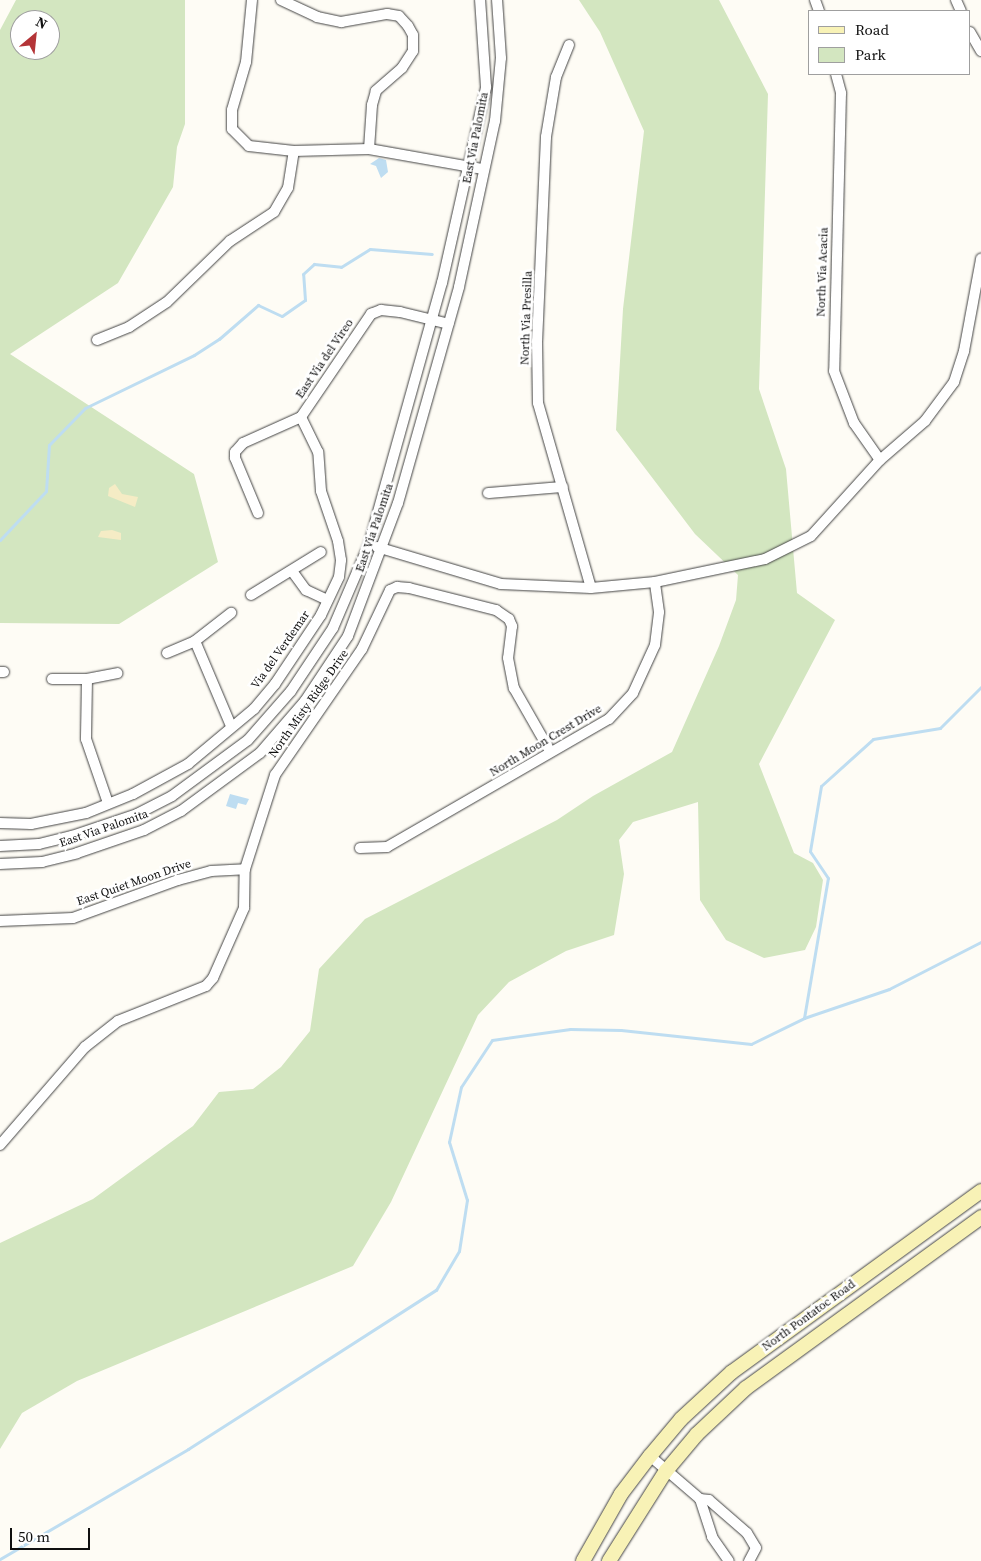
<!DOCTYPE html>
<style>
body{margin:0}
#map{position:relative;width:981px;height:1561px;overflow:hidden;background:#fefcf5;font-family:"Source Serif 4",serif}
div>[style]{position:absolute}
.green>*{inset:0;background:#d3e6c0}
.sand>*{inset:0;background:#f5ecc5}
.water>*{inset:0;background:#beddf1}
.stream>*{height:3px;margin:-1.5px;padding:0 1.5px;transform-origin:1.5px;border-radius:1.5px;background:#beddf1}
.roads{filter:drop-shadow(0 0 1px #434343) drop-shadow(0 0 1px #434343)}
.street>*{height:10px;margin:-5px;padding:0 5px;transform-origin:5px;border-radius:5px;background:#fff}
.secondary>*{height:14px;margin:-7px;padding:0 7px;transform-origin:7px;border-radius:7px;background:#f8f2b6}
span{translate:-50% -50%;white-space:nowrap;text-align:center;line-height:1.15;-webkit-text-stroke:5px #fff;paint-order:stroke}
.street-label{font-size:12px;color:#101010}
.legend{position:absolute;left:808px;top:10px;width:162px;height:65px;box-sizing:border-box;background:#fff;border:1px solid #9f9f9f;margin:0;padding:6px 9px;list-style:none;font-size:15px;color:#101010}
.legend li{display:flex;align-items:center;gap:10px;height:25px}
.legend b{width:25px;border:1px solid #9f9f9f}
.north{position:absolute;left:10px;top:10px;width:50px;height:50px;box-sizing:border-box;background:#fff;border:1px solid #9f9f9f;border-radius:50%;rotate:28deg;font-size:14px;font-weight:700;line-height:20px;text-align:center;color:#101010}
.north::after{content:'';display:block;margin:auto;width:18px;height:22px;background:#b43437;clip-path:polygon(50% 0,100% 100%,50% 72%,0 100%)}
.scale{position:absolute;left:10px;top:1528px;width:80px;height:22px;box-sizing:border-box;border:2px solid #101010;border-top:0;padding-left:6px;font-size:15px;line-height:18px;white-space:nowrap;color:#101010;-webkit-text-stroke:4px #fff;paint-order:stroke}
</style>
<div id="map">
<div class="green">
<i style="clip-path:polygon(evenodd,16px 0,185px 0,185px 124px,177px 147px,173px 187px,118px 283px,10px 354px,194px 474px,218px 562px,119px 624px,0 623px,0 30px,16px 0,20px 20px,50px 20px,50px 50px,20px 50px,20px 20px)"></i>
<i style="clip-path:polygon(579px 0,719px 0,768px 94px,759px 389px,786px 469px,797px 593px,835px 620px,759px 764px,794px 853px,813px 863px,823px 880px,816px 927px,805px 950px,764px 958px,726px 940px,700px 900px,698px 802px,633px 822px,619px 840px,624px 874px,614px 935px,566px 951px,509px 982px,478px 1015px,391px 1202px,353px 1266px,77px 1381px,22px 1413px,0 1449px,0 1243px,93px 1199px,193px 1126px,219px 1092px,253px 1089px,281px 1067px,310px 1031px,319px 969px,365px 919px,557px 820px,593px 796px,672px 752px,719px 646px,736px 600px,738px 575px,695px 534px,616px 430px,623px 309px,644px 131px,600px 32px)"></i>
</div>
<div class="sand">
<i style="clip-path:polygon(115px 484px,122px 494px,138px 497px,135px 507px,108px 496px,109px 488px)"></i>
<i style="clip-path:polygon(112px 530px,121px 533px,121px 540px,98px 537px,101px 531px)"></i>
</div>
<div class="water">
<i style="clip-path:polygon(379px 158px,386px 160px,388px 172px,381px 178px,376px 166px,370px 164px)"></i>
<i style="clip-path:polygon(230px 794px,249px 799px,246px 805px,238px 803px,236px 809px,226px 806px)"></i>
</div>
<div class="stream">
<i style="left:0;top:540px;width:67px;rotate:-46.8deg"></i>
<i style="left:46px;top:491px;width:46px;rotate:-86.3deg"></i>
<i style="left:49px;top:445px;width:52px;rotate:-45.8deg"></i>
<i style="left:85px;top:408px;width:121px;rotate:-25.9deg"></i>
<i style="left:194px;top:355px;width:30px;rotate:-33deg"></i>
<i style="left:219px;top:339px;width:52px;rotate:-41.1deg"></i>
<i style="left:258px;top:305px;width:26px;rotate:25deg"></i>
<i style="left:282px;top:316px;width:28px;rotate:-35deg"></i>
<i style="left:305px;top:300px;width:26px;rotate:-94deg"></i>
<i style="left:303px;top:274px;width:15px;rotate:-42deg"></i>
<i style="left:314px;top:264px;width:27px;rotate:6deg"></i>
<i style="left:341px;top:267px;width:34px;rotate:-32deg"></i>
<i style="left:370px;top:249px;width:62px;rotate:4.6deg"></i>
<i style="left:804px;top:1018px;width:90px;rotate:-18.8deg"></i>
<i style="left:889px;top:989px;width:103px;rotate:-27.1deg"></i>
<i style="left:0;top:1559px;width:218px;rotate:-30.3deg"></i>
<i style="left:188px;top:1449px;width:295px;rotate:-32.7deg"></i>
<i style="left:436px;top:1290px;width:45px;rotate:-59.5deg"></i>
<i style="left:459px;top:1251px;width:52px;rotate:-81.1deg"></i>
<i style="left:467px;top:1200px;width:61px;rotate:-107.2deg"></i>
<i style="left:449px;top:1142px;width:56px;rotate:-77.7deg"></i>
<i style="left:461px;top:1087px;width:56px;rotate:-56.6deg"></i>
<i style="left:492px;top:1040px;width:79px;rotate:-8deg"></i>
<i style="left:570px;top:1029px;width:51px;rotate:1.1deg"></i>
<i style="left:621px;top:1030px;width:131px;rotate:6.1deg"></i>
<i style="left:751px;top:1044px;width:59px;rotate:-26.1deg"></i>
<i style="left:804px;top:1018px;width:142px;rotate:-80.3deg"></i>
<i style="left:828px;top:878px;width:32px;rotate:-124deg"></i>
<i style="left:810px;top:851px;width:66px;rotate:-80.4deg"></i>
<i style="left:821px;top:786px;width:70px;rotate:-42.1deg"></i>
<i style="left:873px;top:739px;width:68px;rotate:-9.3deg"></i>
<i style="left:940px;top:728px;width:58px;rotate:-45deg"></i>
</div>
<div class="roads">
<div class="street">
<i style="left:252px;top:0;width:62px;rotate:95.5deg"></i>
<i style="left:246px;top:62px;width:50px;rotate:106.3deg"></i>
<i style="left:232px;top:110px;width:19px;rotate:90deg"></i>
<i style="left:232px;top:129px;width:24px;rotate:45deg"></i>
<i style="left:249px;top:146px;width:45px;rotate:6.3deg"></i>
<i style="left:294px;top:151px;width:75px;rotate:-1.5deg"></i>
<i style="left:369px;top:149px;width:116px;rotate:10deg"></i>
<i style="left:281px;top:0;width:40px;rotate:25deg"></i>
<i style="left:317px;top:17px;width:25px;rotate:12deg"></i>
<i style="left:341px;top:22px;width:47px;rotate:-9.9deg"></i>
<i style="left:387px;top:14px;width:12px;rotate:9deg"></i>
<i style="left:399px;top:16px;width:13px;rotate:48deg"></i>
<i style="left:408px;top:26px;width:10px;rotate:61deg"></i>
<i style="left:413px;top:35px;width:16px;rotate:90deg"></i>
<i style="left:413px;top:51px;width:20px;rotate:123deg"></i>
<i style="left:402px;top:68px;width:35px;rotate:139deg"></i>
<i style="left:376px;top:91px;width:15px;rotate:106deg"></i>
<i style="left:372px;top:105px;width:44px;rotate:93.9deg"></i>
<i style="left:815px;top:0;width:12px;rotate:70deg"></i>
<i style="left:956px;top:0;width:12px;rotate:66deg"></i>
<i style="left:970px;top:32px;width:22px;rotate:60deg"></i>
<i style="left:569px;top:45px;width:35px;rotate:112deg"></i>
<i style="left:556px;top:77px;width:61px;rotate:99.5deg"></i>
<i style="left:546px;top:137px;width:204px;rotate:92.5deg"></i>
<i style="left:537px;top:341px;width:62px;rotate:89.1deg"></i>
<i style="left:538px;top:403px;width:192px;rotate:74deg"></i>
<i style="left:836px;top:74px;width:20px;rotate:75deg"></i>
<i style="left:841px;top:93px;width:278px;rotate:91.4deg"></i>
<i style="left:834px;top:371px;width:56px;rotate:69deg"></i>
<i style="left:854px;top:423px;width:45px;rotate:54.9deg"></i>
<i style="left:97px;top:340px;width:35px;rotate:-22deg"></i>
<i style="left:129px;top:327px;width:45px;rotate:-33.3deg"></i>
<i style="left:167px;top:302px;width:88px;rotate:-44.1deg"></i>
<i style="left:230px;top:241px;width:53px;rotate:-33.4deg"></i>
<i style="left:274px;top:212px;width:28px;rotate:-60deg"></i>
<i style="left:288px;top:188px;width:37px;rotate:-81deg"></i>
<i style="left:488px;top:493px;width:75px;rotate:-4.6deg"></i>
<i style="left:258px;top:513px;width:60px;rotate:-112.7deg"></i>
<i style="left:235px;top:458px;width:6px;rotate:-90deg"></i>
<i style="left:235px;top:452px;width:12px;rotate:-48deg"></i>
<i style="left:243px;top:443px;width:64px;rotate:-24.1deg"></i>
<i style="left:301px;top:417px;width:125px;rotate:-55.8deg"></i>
<i style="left:371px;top:314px;width:11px;rotate:-22deg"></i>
<i style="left:381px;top:310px;width:19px;rotate:6deg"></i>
<i style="left:400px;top:312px;width:50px;rotate:13.8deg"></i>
<i style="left:377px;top:547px;width:129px;rotate:16.6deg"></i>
<i style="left:501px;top:584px;width:90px;rotate:2.5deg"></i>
<i style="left:591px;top:588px;width:64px;rotate:-5.4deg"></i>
<i style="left:655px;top:582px;width:112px;rotate:-11.8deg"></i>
<i style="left:765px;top:559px;width:51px;rotate:-26.6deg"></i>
<i style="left:811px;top:536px;width:103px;rotate:-47.8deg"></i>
<i style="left:880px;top:460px;width:60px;rotate:-40.9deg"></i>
<i style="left:925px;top:421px;width:49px;rotate:-53.4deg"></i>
<i style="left:954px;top:382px;width:33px;rotate:-72deg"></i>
<i style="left:964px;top:351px;width:94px;rotate:-79.5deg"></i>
<i style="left:292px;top:571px;width:24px;rotate:54deg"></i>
<i style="left:306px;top:590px;width:23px;rotate:25deg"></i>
<i style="left:251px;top:595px;width:82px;rotate:-31.6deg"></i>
<i style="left:195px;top:641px;width:92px;rotate:67deg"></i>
<i style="left:167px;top:653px;width:30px;rotate:-23deg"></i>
<i style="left:195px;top:641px;width:46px;rotate:-37.9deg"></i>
<i style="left:0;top:672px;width:4px"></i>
<i style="left:52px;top:679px;width:35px"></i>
<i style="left:87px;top:679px;width:31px;rotate:-11deg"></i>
<i style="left:87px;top:679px;width:60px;rotate:91deg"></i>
<i style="left:86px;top:739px;width:68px;rotate:71deg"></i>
<i style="left:0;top:823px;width:31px;rotate:2deg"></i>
<i style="left:31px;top:824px;width:56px;rotate:-11.3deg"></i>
<i style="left:86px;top:813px;width:51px;rotate:-22deg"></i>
<i style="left:133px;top:794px;width:63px;rotate:-28.6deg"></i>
<i style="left:188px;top:764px;width:86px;rotate:-39.8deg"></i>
<i style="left:254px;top:709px;width:33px;rotate:-50deg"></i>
<i style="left:275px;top:684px;width:83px;rotate:-56.3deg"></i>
<i style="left:321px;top:615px;width:42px;rotate:-64.7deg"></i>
<i style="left:339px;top:577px;width:17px;rotate:-83deg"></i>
<i style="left:341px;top:560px;width:19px;rotate:-99deg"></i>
<i style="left:338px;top:541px;width:53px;rotate:-108.8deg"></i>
<i style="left:321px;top:491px;width:39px;rotate:-94deg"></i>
<i style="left:318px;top:452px;width:39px;rotate:-116deg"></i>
<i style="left:0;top:846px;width:39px;rotate:-3deg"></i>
<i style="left:39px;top:844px;width:34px;rotate:-14deg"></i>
<i style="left:72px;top:836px;width:69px;rotate:-18.7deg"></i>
<i style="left:137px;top:814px;width:39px;rotate:-27deg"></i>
<i style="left:172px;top:796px;width:94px;rotate:-36.4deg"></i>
<i style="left:248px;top:740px;width:65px;rotate:-48.7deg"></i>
<i style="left:291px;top:691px;width:76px;rotate:-56.3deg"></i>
<i style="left:333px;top:628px;width:91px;rotate:-66.8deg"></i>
<i style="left:369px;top:544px;width:271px;rotate:-74.4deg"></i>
<i style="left:442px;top:283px;width:201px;rotate:-77.3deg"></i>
<i style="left:486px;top:87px;width:87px;rotate:-93.9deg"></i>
<i style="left:360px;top:848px;width:27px;rotate:-2deg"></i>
<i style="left:387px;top:847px;width:256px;rotate:-30deg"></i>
<i style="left:609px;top:719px;width:35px;rotate:-47deg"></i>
<i style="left:633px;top:693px;width:53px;rotate:-65.4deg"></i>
<i style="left:655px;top:645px;width:33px;rotate:-83deg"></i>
<i style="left:659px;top:612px;width:30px;rotate:-98deg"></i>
<i style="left:0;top:864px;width:42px;rotate:-2.7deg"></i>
<i style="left:42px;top:862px;width:36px;rotate:-14deg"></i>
<i style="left:77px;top:853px;width:71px;rotate:-18.9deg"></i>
<i style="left:144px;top:830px;width:42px;rotate:-27.2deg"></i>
<i style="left:181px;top:811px;width:98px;rotate:-36.3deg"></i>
<i style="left:260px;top:753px;width:69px;rotate:-49.1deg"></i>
<i style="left:305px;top:701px;width:78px;rotate:-56.5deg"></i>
<i style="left:348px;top:636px;width:142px;rotate:-69.4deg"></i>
<i style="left:398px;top:503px;width:224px;rotate:-74.2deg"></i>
<i style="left:459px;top:287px;width:170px;rotate:-77.8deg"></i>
<i style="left:495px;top:121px;width:63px;rotate:-84.6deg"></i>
<i style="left:501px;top:58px;width:58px;rotate:-93.9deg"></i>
<i style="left:0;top:921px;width:73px;rotate:-2.4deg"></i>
<i style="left:73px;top:918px;width:112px;rotate:-19.9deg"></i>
<i style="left:178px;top:880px;width:34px;rotate:-15deg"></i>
<i style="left:211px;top:871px;width:34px;rotate:-3deg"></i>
<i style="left:0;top:1145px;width:130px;rotate:-49.1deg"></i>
<i style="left:85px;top:1047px;width:42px;rotate:-38.2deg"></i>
<i style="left:118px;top:1021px;width:95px;rotate:-21.7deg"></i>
<i style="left:206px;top:986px;width:11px;rotate:-49deg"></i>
<i style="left:213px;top:978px;width:77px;rotate:-66.1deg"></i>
<i style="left:244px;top:908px;width:39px;rotate:-89deg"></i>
<i style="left:245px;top:869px;width:99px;rotate:-72.3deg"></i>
<i style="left:275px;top:775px;width:153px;rotate:-55.4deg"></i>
<i style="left:362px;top:649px;width:65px;rotate:-64.6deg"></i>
<i style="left:390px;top:590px;width:8px;rotate:-23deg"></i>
<i style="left:397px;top:587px;width:12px;rotate:5deg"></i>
<i style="left:409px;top:588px;width:90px;rotate:14.2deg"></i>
<i style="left:496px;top:610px;width:16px;rotate:35deg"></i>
<i style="left:509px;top:619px;width:8px;rotate:67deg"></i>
<i style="left:512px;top:626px;width:32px;rotate:97deg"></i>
<i style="left:508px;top:658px;width:31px;rotate:79deg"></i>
<i style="left:514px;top:688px;width:73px;rotate:60.3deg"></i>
<i style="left:650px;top:1456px;width:66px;rotate:40.7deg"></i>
<i style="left:700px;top:1499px;width:9px;rotate:6deg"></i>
<i style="left:709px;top:1500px;width:50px;rotate:41deg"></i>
<i style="left:747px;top:1533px;width:17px;rotate:59deg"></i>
<i style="left:756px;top:1548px;width:15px;rotate:118deg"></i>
<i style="left:700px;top:1499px;width:40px;rotate:72deg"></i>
<i style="left:712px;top:1537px;width:29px;rotate:55deg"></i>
</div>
<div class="secondary">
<i style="left:583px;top:1561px;width:77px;rotate:-60.4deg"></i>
<i style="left:621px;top:1494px;width:48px;rotate:-52.7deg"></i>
<i style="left:650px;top:1456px;width:48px;rotate:-50deg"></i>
<i style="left:681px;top:1419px;width:69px;rotate:-42.7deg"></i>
<i style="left:732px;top:1372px;width:308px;rotate:-36deg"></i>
<i style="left:609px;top:1561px;width:107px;rotate:-57.7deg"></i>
<i style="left:666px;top:1471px;width:48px;rotate:-50deg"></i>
<i style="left:697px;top:1434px;width:67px;rotate:-43.2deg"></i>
<i style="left:746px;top:1388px;width:291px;rotate:-36deg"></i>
</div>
</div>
<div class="street-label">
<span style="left:476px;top:138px;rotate:-79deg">East Via Palomita</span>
<span style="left:823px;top:272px;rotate:-88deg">North Via Acacia</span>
<span style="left:527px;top:318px;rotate:-88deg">North Via Presilla</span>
<span style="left:325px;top:359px;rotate:-56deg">East Via del Vireo</span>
<span style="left:375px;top:528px;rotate:-71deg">East Via Palomita</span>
<span style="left:281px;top:650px;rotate:-55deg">Via del Verdemar</span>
<span style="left:309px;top:704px;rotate:-55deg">North Misty Ridge Drive</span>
<span style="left:546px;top:741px;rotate:-31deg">North Moon Crest Drive</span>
<span style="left:104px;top:829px;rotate:-19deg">East Via Palomita</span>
<span style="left:134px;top:883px;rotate:-19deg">East Quiet Moon Drive</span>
<span style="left:809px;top:1316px;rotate:-36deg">North Pontatoc Road</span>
</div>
<ul class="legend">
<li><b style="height:6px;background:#f8f2b6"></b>Road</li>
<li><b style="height:14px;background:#d3e6c0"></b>Park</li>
</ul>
<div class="north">N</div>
<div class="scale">50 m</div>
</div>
